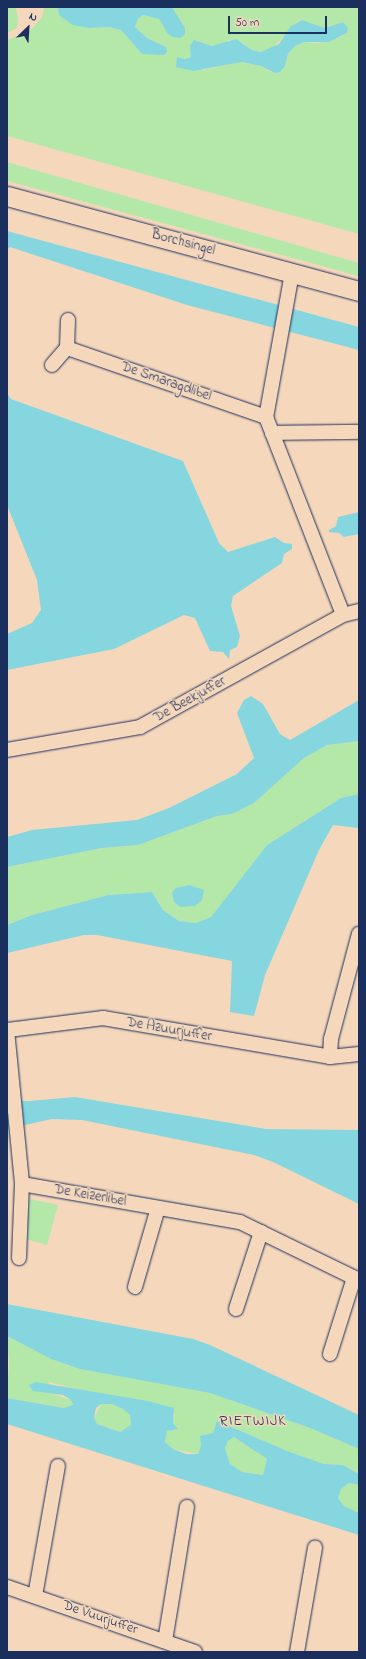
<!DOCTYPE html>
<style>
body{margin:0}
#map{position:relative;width:366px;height:1659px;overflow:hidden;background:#f5d8bc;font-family:"Indie Flower",sans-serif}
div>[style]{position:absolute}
.green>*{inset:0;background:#b3e8a9}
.water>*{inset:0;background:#85d6df}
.roads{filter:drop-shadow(0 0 1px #1b2f5e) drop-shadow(0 0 1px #1b2f5e)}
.street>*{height:14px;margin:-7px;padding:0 7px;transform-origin:7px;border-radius:7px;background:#f5d8bc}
.secondary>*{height:19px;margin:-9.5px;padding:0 9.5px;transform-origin:9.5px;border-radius:9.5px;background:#f5d8bc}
span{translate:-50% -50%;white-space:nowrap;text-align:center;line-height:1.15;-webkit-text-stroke:3px #f5d8bc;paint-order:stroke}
.street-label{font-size:14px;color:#1b2f5e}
.neighbourhood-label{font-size:15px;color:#1b2f5e;letter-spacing:1px}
.frame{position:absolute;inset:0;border:8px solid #1b2f5e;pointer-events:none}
.north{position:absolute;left:8px;top:8px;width:40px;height:40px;-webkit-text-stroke:3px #f5d8bc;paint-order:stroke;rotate:25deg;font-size:11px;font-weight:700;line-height:16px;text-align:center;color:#1b2f5e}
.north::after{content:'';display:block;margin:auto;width:14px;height:18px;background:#1b2f5e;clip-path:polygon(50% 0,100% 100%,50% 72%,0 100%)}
.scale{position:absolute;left:228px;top:16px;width:99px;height:18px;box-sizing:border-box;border:2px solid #1b2f5e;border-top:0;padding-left:5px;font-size:12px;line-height:14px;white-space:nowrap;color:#1b2f5e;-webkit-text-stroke:3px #f5d8bc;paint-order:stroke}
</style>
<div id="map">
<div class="green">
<i style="clip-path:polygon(7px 7px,16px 7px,18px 20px,17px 28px,7px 33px)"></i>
<i style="clip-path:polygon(evenodd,44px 7px,57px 7px,57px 9px,89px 28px,109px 27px,121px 30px,142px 54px,166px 47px,147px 38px,135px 27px,138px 19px,143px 15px,159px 19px,163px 26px,185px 28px,172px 7px,359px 7px,359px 234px,7px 136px,7px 40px,30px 31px,42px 17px,44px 7px,302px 20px,325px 28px,343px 22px,348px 28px,347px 33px,339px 38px,318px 43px,304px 42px,295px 46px,288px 54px,285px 66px,271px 72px,261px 66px,241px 62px,203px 70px,177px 57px,185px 59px,191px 57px,204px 43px,212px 46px,223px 45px,229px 40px,243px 43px,252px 50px,261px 52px,271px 50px,297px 22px,302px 20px)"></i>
<i style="clip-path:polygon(7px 162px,359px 263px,359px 276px,7px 181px)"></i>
<i style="clip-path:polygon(359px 741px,359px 794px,341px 798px,267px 845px,211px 917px,196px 923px,179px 921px,163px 910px,152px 892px,108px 895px,32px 915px,7px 925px,7px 867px,102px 848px,138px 845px,217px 816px,232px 814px,254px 803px,304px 758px,327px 745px)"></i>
<i style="clip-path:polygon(30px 1199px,58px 1205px,47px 1245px,23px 1238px)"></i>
<i style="clip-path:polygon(7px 1336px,51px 1359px,80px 1369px,210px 1393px,310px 1428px,359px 1449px,359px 1474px,343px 1465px,324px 1464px,290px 1452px,217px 1421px,213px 1433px,201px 1445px,198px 1454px,173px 1449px,165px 1442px,167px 1431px,175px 1415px,147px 1401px,84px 1391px,49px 1382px,50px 1393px,71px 1400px,73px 1406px,64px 1408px,7px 1398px,9px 1363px)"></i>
<i style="clip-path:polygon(101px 1404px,112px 1404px,123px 1409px,130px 1415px,131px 1425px,120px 1432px,97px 1424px,94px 1418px)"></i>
<i style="clip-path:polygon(234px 1437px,267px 1459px,263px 1475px,242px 1472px,230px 1464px,225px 1448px,228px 1441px)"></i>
<i style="clip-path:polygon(349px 1483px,359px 1485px,359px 1513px,344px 1506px,338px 1498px,341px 1489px)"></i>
</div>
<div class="water">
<i style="clip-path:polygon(57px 7px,172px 7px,185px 28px,185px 34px,180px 38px,173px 37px,168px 34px,159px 19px,143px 15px,138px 19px,135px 27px,147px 38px,166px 47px,167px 52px,164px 55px,142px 54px,121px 30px,109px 27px,89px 28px,73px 25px,60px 16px)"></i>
<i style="clip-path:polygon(302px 20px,325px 28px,343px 22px,348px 28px,347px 33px,329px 42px,304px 42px,295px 46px,288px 54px,285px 66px,280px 72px,275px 73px,261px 66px,242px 62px,193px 71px,176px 67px,177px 57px,185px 59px,191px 57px,190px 46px,194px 40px,212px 46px,236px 39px,252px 50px,261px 52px,279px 44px,291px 26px)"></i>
<i style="clip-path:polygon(7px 231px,359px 327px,359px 350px,187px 305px,10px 247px,7px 249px)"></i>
<i style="clip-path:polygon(7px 393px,11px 399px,183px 461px,219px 543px,228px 552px,275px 537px,284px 543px,292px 544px,292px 549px,284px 554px,282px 563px,233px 596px,231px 606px,240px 636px,237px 647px,230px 650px,229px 659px,223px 652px,210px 651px,195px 618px,184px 615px,114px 649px,7px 670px,7px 634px,32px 623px,41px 610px,37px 580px,7px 505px)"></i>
<i style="clip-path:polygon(359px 512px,359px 534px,344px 537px,339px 533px,329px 532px,329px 530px,336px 526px,338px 517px)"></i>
<i style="clip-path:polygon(251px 696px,263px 704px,280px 734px,290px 740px,359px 700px,359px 741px,327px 745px,304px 758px,254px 803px,232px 814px,217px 816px,138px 845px,102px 848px,7px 867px,7px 837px,32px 830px,137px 820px,169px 808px,237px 774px,254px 758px,237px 713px,244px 700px)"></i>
<i style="clip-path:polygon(359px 794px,359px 828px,333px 825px,319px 850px,265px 975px,254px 1016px,230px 1012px,232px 961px,97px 935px,84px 935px,7px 953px,7px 925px,32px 915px,108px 895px,152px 892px,163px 910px,179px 921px,196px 923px,211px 917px,267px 845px,341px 798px)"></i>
<i style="clip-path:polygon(189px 885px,204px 890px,202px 900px,195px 906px,180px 907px,174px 902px,172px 892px,176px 888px)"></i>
<i style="clip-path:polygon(75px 1097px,266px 1129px,359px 1130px,359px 1204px,273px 1162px,254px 1155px,82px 1120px,52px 1119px,7px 1129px,7px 1101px,30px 1101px)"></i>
<i style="clip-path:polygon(7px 1304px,193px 1339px,210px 1345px,359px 1415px,359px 1449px,310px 1428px,210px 1393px,80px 1369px,51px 1359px,7px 1336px)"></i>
<i style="clip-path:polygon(evenodd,36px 1382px,148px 1401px,174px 1408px,173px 1423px,178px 1429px,167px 1431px,165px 1442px,173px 1449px,186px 1454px,198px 1454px,201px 1445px,200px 1436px,213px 1433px,217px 1421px,290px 1452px,324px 1464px,343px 1465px,359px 1474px,359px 1485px,349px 1483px,341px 1489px,338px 1498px,344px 1506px,359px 1513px,359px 1535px,7px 1424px,7px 1398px,64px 1408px,73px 1405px,71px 1400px,63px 1395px,33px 1391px,29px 1385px,36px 1382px,101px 1404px,112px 1404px,123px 1409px,130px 1415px,131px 1425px,120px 1432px,97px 1424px,94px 1418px,96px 1408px,101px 1404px,36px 1382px,234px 1437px,267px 1459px,263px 1475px,242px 1472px,230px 1464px,225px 1448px,228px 1441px,234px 1437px)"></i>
</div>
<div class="roads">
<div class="street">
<i style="left:292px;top:273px;width:146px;rotate:100.2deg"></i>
<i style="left:266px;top:417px;width:212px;rotate:68.7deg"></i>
<i style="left:67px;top:348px;width:211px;rotate:19.1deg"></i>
<i style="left:52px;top:365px;width:23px;rotate:-49deg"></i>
<i style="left:67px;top:348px;width:28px;rotate:-88deg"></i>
<i style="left:272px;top:433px;width:87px;rotate:-0.7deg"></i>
<i style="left:7px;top:750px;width:135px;rotate:-9.8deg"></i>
<i style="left:140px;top:727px;width:232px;rotate:-28.9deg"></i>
<i style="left:343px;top:615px;width:16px;rotate:-14deg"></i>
<i style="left:7px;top:1030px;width:155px;rotate:84.4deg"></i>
<i style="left:22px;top:1184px;width:221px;rotate:9.9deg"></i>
<i style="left:240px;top:1222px;width:132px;rotate:26deg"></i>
<i style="left:8px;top:1030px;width:96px;rotate:-7.2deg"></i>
<i style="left:103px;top:1018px;width:230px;rotate:9.7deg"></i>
<i style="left:330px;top:1057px;width:29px;rotate:-6deg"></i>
<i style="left:330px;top:1057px;width:18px;rotate:-87deg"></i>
<i style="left:331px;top:1039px;width:109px;rotate:-75.1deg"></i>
<i style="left:19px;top:1258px;width:74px;rotate:-87.7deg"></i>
<i style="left:135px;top:1287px;width:82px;rotate:-73.8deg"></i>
<i style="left:236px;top:1309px;width:81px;rotate:-72deg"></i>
<i style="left:330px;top:1354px;width:80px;rotate:-72.5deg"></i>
<i style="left:7px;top:1587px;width:199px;rotate:19.1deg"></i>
<i style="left:35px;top:1596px;width:132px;rotate:-80deg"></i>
<i style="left:165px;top:1641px;width:136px;rotate:-80.7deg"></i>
<i style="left:297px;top:1652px;width:106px;rotate:-80.2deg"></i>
</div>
<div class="secondary">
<i style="left:7px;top:196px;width:365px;rotate:15.1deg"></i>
</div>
</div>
<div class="street-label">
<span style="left:183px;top:243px;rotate:15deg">Borchsingel</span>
<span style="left:166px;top:382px;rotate:19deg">De Smaragdlibel</span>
<span style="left:190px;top:700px;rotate:-29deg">De Beekjuffer</span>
<span style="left:169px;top:1030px;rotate:10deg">De Azuurjuffer</span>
<span style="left:90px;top:1196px;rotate:10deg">De Keizerlibel</span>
<span style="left:100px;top:1618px;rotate:19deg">De Vuurjuffer</span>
</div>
<div class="neighbourhood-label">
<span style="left:253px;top:1422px">RIETWIJK</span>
</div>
<div class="frame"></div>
<div class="north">N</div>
<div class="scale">50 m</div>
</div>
